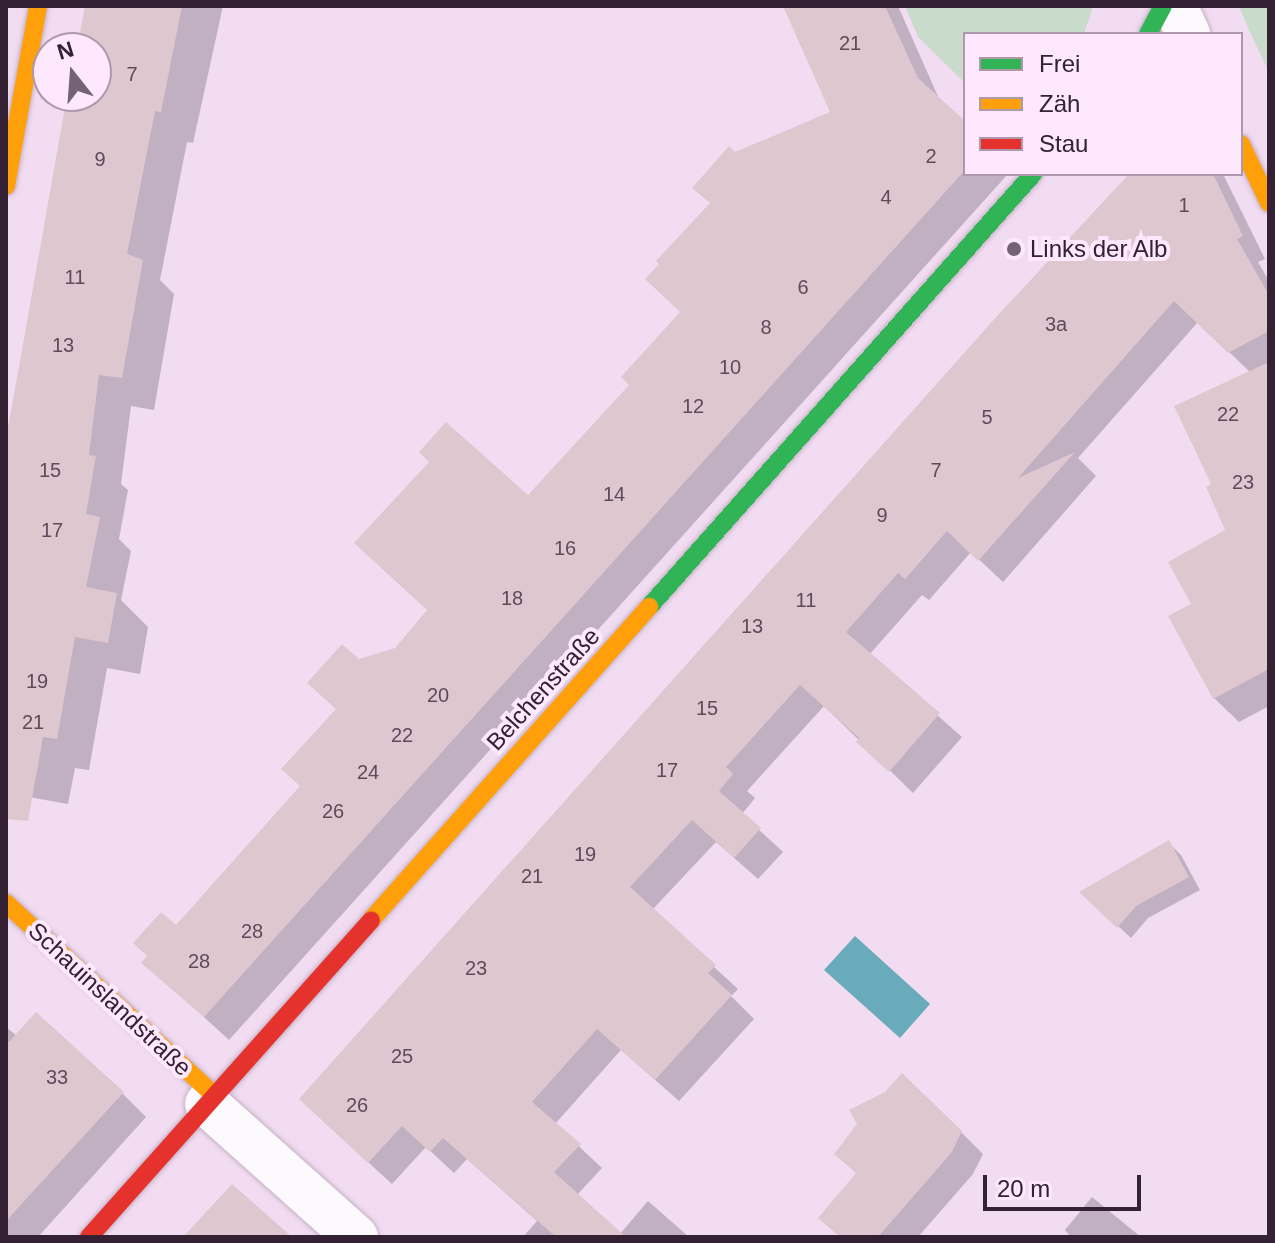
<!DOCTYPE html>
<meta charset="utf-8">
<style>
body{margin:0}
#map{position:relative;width:1275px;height:1243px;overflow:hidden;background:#f2dcf2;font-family:Arial,sans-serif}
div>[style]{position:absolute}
.green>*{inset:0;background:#c9dbca}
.water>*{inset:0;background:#69abba}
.shadow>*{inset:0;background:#0003}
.building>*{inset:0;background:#dfc7d0}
.roads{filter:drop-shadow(0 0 2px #c4b1c4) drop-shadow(0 0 2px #c4b1c4)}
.street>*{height:44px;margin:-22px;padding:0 22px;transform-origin:22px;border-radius:22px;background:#fdfafd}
.fast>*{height:18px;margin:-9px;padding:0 9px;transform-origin:9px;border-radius:9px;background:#30b455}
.slow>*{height:18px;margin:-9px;padding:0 9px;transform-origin:9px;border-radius:9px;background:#ff9f0a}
.jam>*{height:18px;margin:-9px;padding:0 9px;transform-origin:9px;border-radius:9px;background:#e5322d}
.dots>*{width:22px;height:22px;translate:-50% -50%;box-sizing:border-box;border:4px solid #fde8fd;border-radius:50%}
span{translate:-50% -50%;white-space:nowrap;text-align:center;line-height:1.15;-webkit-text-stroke:8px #fde8fd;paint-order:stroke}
.number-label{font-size:20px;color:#5f4a5b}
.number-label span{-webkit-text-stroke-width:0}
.poi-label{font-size:24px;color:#342134}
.left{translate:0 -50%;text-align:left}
.street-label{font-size:24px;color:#342134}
.frame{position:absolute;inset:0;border:8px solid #342134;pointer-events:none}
.legend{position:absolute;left:963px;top:32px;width:280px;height:144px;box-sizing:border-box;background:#fde8fd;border:2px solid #ad98ad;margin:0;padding:10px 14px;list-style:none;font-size:24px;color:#342134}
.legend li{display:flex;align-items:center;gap:16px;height:40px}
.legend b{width:40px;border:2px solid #ad98ad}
.north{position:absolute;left:32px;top:32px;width:80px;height:80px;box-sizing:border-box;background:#fde8fd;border:2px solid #ad98ad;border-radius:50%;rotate:343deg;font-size:22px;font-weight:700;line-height:32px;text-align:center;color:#342134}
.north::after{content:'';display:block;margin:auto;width:28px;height:36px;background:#766276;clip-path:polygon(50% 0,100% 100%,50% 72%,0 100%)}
.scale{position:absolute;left:983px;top:1175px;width:158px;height:36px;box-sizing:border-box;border:4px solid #342134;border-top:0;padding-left:10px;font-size:24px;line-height:28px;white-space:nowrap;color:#342134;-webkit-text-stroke:6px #fde8fd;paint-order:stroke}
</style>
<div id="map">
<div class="green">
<i style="clip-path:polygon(905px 6px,1091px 6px,1092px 10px,1084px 34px,965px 34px,965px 83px,918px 37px)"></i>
<i style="clip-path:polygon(1239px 6px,1269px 6px,1269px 72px,1248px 28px)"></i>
</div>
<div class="water">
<i style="clip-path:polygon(855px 936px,930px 1004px,900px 1038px,824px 970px)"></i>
</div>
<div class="shadow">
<i style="clip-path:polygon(87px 6px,223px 6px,193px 143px,187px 142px,160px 280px,174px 294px,154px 410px,131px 406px,121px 484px,128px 490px,119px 539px,131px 551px,121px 600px,148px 627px,140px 674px,107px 668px,89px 770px,75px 768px,68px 804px,6px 793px,6px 440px,70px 96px,96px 96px,96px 48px,79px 48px)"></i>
<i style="clip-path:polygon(785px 6px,898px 6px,940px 101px,965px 123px,965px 174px,1008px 174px,229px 1040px,144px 962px,302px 787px,358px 662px,396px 650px,632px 385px,682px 313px,711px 204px,735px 155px,832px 113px)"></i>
<i style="clip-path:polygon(1131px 174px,1223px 174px,1265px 259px,1258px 262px,1269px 281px,1269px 706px,1239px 722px,1214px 698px,1194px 605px,1228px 531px,1214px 485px,1251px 373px,1198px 322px,1078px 458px,1096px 476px,1003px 582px,971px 552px,929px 600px,922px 595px,869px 655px,962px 737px,913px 793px,824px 706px,747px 791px,755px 798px,742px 814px,783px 852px,758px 879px,716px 842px,652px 910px,738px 989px,731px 996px,754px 1019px,679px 1101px,621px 1050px,555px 1124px,602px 1168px,577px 1195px,620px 1234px,648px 1201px,689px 1237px,523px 1237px,537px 1221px,467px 1159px,454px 1173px,426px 1147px,392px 1184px,324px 1122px)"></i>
<i style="clip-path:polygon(1169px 843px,1181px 855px,1200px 890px,1148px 918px,1131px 938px,1094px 904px)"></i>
<i style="clip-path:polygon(6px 1027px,17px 1036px,122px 1093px,146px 1117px,38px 1237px,6px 1237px)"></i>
<i style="clip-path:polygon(961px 1132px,983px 1154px,973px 1174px,918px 1237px,840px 1237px,858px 1175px,836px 1153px)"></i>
<i style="clip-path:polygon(1092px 1197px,1141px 1237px,1071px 1237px,1065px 1230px)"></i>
</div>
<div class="building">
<i style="clip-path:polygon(85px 6px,182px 6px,161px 112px,155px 111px,127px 254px,143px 260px,122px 378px,99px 375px,89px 455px,96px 456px,86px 514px,100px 517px,86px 587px,117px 593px,108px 643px,75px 637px,57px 739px,43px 737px,28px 821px,6px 819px,6px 440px,67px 96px,96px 96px,96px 48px,77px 48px)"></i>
<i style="clip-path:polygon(783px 6px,885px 6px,918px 78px,965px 121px,965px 170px,204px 1017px,141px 963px,147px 956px,133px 943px,161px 912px,176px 925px,300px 786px,281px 769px,336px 709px,307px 683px,342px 644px,359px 659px,395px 648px,427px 610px,354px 543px,429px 462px,419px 452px,446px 422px,528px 495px,629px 385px,621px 377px,680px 312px,645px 279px,659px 264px,656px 261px,710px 203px,692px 188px,729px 146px,735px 152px,830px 112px)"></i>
<i style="clip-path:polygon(1129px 174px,1213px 174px,1243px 236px,1237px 239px,1269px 295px,1269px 331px,1228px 353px,1174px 301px,1018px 478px,1075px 452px,978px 561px,947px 531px,905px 579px,898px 573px,846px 632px,940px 713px,889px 772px,856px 742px,859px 738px,800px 685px,726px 767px,733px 774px,719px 791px,761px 828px,734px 858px,692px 820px,630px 887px,716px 965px,708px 973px,732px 995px,655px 1080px,597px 1029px,532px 1102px,581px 1144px,554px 1172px,626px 1237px,556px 1237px,443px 1138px,430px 1152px,402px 1126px,368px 1163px,299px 1099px,998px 315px)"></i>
<i style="clip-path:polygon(1269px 362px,1269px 669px,1213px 699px,1168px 616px,1191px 604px,1168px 562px,1225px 530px,1206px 487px,1211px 484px,1174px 406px)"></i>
<i style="clip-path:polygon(1169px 840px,1189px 877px,1136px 906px,1117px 928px,1079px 892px)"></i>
<i style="clip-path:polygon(36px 1012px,124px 1092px,6px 1221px,6px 1045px)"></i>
<i style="clip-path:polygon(902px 1073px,962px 1131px,952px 1152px,878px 1237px,840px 1237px,818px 1218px,856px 1173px,834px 1154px,857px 1124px,849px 1110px,885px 1092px)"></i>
<i style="clip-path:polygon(232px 1184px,292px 1237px,183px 1237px)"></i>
</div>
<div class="roads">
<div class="street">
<i style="left:1175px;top:6px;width:31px;rotate:65deg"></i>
<i style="left:207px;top:1104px;width:200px;rotate:41.8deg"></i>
</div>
<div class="fast">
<i style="left:1148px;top:34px;width:32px;rotate:-62deg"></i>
<i style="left:649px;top:607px;width:579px;rotate:-48.43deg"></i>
</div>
<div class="slow">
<i style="left:1241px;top:144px;width:65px;rotate:64.6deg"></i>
<i style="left:6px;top:186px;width:183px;rotate:-79.9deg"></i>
<i style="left:6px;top:903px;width:283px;rotate:42.7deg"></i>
<i style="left:371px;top:920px;width:419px;rotate:-48.4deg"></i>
</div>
<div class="jam">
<i style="left:89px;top:1237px;width:424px;rotate:-48.3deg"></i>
</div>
</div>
<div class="dots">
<i style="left:1014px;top:249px;background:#766276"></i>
</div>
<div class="number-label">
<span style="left:850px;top:43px">21</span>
<span style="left:132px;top:74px">7</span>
<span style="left:931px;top:156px">2</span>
<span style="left:100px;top:159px">9</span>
<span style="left:886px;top:197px">4</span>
<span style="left:1184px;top:205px">1</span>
<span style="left:75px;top:277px">11</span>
<span style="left:803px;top:287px">6</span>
<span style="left:1056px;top:324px">3a</span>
<span style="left:766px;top:327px">8</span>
<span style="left:63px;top:345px">13</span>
<span style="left:730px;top:367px">10</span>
<span style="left:693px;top:406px">12</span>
<span style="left:1228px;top:414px">22</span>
<span style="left:987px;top:417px">5</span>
<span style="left:50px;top:470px">15</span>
<span style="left:936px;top:470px">7</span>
<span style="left:1243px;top:482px">23</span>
<span style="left:614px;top:494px">14</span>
<span style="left:882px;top:515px">9</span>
<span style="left:52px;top:530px">17</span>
<span style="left:565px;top:548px">16</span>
<span style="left:512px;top:598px">18</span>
<span style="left:806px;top:600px">11</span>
<span style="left:752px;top:626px">13</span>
<span style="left:37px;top:681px">19</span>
<span style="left:438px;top:695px">20</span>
<span style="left:707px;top:708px">15</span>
<span style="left:33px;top:722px">21</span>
<span style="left:402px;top:735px">22</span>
<span style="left:667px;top:770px">17</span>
<span style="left:368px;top:772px">24</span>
<span style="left:333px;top:811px">26</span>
<span style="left:585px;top:854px">19</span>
<span style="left:532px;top:876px">21</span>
<span style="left:252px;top:931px">28</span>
<span style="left:199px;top:961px">28</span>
<span style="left:476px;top:968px">23</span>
<span style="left:402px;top:1056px">25</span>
<span style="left:57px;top:1077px">33</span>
<span style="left:357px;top:1105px">26</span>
</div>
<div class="poi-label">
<span class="left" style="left:1030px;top:249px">Links der Alb</span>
</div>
<div class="street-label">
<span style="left:543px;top:689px;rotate:-48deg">Belchenstraße</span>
<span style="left:110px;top:999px;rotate:43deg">Schauinslandstraße</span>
</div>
<div class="frame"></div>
<ul class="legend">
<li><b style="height:10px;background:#30b455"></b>Frei</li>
<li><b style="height:10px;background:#ff9f0a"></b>Zäh</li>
<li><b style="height:10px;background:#e5322d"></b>Stau</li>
</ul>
<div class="north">N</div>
<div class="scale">20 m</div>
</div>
